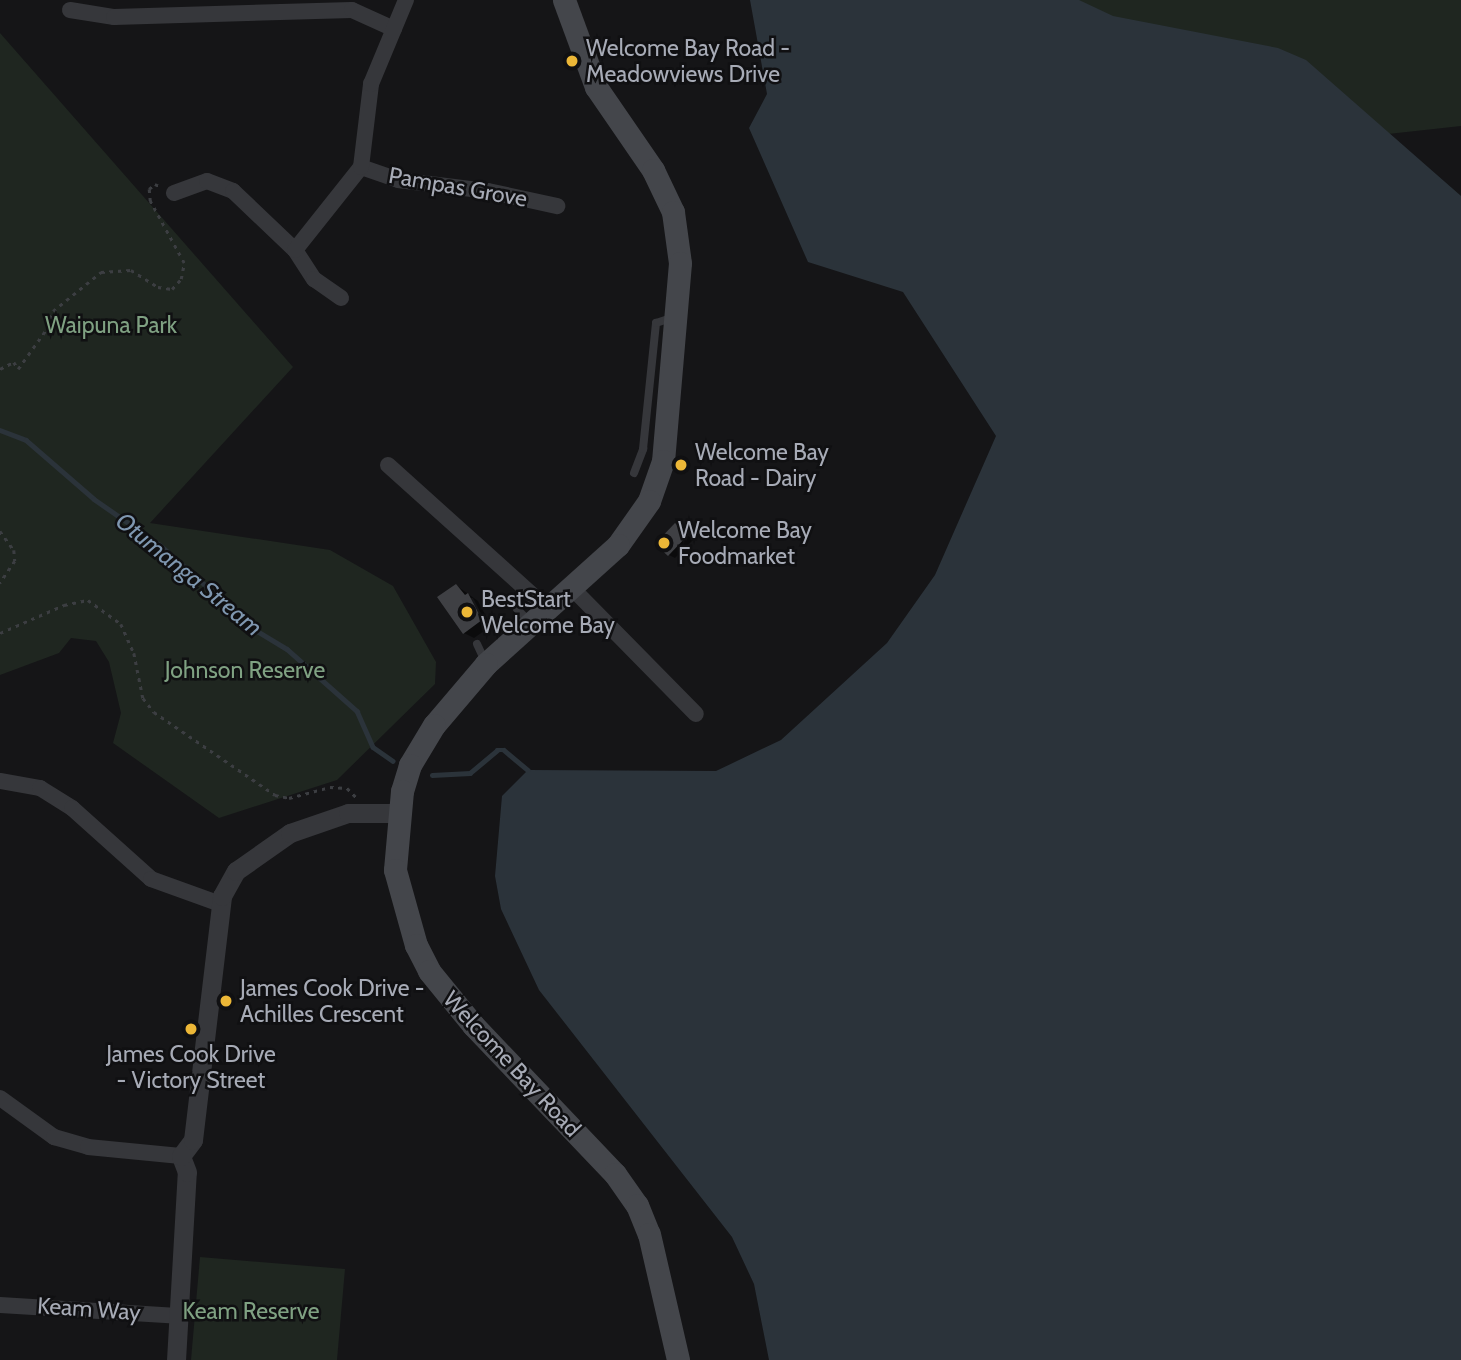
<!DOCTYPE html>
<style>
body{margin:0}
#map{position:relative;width:1461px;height:1360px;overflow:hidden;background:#151517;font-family:Cabin,sans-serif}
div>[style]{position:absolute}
.green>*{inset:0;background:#1f2620}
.water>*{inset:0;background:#2b333a}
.shadow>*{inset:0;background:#0007}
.stream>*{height:4.5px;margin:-2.25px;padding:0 2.25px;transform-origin:2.25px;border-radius:2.25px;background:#2b333a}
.building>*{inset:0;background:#3f4044}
.path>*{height:2.5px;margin-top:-1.25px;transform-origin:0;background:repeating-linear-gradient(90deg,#3c3e42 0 3.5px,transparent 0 8.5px)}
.service>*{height:8px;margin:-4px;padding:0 4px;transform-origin:4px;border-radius:4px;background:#36373b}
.minor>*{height:16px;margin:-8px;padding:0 8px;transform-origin:8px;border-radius:8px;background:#36373b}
.tertiary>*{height:19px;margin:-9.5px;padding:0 9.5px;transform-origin:9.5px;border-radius:9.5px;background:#36373b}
.secondary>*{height:23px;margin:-11.5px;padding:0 11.5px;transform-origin:11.5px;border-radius:11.5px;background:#44464b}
.dots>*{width:19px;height:19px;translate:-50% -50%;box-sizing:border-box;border:4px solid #101012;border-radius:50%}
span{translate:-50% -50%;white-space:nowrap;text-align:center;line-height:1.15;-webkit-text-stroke:5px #101012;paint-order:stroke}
.poi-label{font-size:23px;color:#a7abb6}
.left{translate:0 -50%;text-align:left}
.street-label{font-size:23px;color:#a7abb6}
.park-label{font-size:23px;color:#7fa182}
.water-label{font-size:24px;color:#7f97b0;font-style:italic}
</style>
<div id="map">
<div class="green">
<i style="clip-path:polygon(873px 0,1461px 0,1461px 126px,1388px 134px,1461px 196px)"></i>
<i style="clip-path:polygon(0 33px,293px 367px,150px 523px,330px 550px,393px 586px,436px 662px,435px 684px,337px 780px,219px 818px,113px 743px,121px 713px,109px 662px,96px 641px,71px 638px,59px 653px,0 675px)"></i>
<i style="clip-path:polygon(200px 1257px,345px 1269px,337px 1360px,191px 1360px)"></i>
</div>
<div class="water">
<i style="clip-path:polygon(750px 0,1079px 0,1113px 16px,1278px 48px,1306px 60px,1461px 196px,1461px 1360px,769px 1360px,754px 1284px,732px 1237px,539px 990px,501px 909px,495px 876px,502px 796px,528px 770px,716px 771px,781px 740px,887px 643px,935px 575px,996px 436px,903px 292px,808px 262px,749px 128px,767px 94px)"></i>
</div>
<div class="shadow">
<i style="clip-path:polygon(676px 525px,693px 540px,675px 558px,669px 555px)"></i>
<i style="clip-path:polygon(evenodd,457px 586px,478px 601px,491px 626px,474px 638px,464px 633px,457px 586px,469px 598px,473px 598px,488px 627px,485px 629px,469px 598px)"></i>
</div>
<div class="stream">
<i style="left:0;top:430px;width:28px;rotate:21deg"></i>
<i style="left:26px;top:440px;width:90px;rotate:40.9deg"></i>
<i style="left:94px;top:499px;width:80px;rotate:34.9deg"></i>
<i style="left:160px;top:545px;width:130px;rotate:41.6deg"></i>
<i style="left:257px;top:631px;width:35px;rotate:31deg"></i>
<i style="left:287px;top:649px;width:94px;rotate:41.5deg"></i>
<i style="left:357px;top:711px;width:39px;rotate:66deg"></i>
<i style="left:373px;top:747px;width:24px;rotate:35deg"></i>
<i style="left:432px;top:775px;width:38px;rotate:-3deg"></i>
<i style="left:470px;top:773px;width:35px;rotate:-40deg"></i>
<i style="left:497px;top:750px;width:7px"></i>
<i style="left:504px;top:750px;width:31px;rotate:40deg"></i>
</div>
<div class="building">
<i style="clip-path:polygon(675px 523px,688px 535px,668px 556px,655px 544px)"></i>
<i style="clip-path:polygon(456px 584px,465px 595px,468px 593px,482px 620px,463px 634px,437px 597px)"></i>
</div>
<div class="path">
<i style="left:0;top:369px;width:16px;rotate:-27deg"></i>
<i style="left:14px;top:362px;width:8px;rotate:60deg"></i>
<i style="left:18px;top:369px;width:52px;rotate:-54.5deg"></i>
<i style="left:48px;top:327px;width:17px;rotate:-73deg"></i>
<i style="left:53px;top:311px;width:62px;rotate:-39.1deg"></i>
<i style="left:101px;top:272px;width:30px;rotate:-4deg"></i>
<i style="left:131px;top:270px;width:32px;rotate:32deg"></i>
<i style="left:158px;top:287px;width:14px;rotate:8deg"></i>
<i style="left:172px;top:289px;width:13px;rotate:-48deg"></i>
<i style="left:181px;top:279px;width:16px;rotate:-79deg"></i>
<i style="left:184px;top:263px;width:71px;rotate:-118.7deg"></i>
<i style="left:150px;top:201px;width:12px;rotate:-95deg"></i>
<i style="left:149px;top:189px;width:8px;rotate:-40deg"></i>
<i style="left:155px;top:184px;width:7px;rotate:27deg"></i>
<i style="left:0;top:531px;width:24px;rotate:54deg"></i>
<i style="left:14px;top:550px;width:11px;rotate:85deg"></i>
<i style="left:15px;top:561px;width:27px;rotate:124deg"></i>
<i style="left:0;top:633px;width:70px;rotate:-23.6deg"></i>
<i style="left:64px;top:605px;width:25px;rotate:-12deg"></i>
<i style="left:88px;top:600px;width:41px;rotate:36deg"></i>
<i style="left:121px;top:624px;width:32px;rotate:66deg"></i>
<i style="left:134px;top:653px;width:46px;rotate:78.7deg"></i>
<i style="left:143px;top:698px;width:18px;rotate:52deg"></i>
<i style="left:154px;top:712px;width:147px;rotate:34.4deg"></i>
<i style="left:275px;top:795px;width:14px;rotate:12deg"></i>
<i style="left:289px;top:798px;width:42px;rotate:-15deg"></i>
<i style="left:330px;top:787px;width:17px;rotate:3deg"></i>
<i style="left:347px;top:788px;width:14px;rotate:45deg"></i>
</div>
<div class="service">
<i style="left:634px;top:473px;width:26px;rotate:-69deg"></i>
<i style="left:643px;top:449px;width:127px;rotate:-84.1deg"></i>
<i style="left:656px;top:323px;width:16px;rotate:-18deg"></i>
<i style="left:517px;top:609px;width:17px;rotate:45deg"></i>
<i style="left:477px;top:644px;width:19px;rotate:65deg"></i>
</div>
<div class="minor">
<i style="left:70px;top:10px;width:45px;rotate:9deg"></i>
<i style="left:114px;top:17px;width:238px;rotate:-1.7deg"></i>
<i style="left:352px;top:10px;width:46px;rotate:24.3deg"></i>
<i style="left:361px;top:167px;width:39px;rotate:19deg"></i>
<i style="left:398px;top:180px;width:91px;rotate:7deg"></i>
<i style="left:488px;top:191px;width:71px;rotate:12.3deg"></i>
<i style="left:174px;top:193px;width:35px;rotate:-20deg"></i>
<i style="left:207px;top:181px;width:28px;rotate:21deg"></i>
<i style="left:233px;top:191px;width:86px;rotate:43.6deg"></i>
<i style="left:295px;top:250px;width:35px;rotate:57deg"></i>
<i style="left:314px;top:279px;width:33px;rotate:35deg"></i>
<i style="left:295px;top:250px;width:106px;rotate:-51.5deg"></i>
<i style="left:361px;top:167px;width:84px;rotate:-83.1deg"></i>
<i style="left:371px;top:84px;width:91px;rotate:-67.4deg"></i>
<i style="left:388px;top:465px;width:215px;rotate:42deg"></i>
<i style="left:571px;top:587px;width:178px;rotate:45.5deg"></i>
<i style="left:0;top:781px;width:41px;rotate:9.9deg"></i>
<i style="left:40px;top:788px;width:38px;rotate:32deg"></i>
<i style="left:72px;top:808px;width:106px;rotate:41.9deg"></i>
<i style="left:151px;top:879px;width:73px;rotate:19.9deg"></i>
<i style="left:0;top:1098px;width:67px;rotate:35.8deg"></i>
<i style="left:54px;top:1137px;width:35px;rotate:16deg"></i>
<i style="left:88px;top:1147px;width:93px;rotate:5.5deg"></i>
<i style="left:0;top:1305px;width:178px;rotate:3.5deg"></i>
</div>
<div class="tertiary">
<i style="left:176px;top:1360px;width:188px;rotate:-86.7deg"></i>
<i style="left:187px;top:1172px;width:17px;rotate:-111deg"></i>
<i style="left:181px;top:1156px;width:20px;rotate:-53deg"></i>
<i style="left:193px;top:1140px;width:246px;rotate:-83.2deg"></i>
<i style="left:222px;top:896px;width:29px;rotate:-61deg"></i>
<i style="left:236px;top:871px;width:66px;rotate:-35.1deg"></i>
<i style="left:290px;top:833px;width:61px;rotate:-19deg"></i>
<i style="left:348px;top:813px;width:49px"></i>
</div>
<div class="secondary">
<i style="left:564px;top:0;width:93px;rotate:69.8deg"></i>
<i style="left:596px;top:87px;width:101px;rotate:55.5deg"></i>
<i style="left:653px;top:170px;width:47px;rotate:64.5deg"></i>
<i style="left:673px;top:212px;width:51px;rotate:82.2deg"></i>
<i style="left:680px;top:263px;width:199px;rotate:94.9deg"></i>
<i style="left:663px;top:461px;width:42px;rotate:109.3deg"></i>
<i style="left:649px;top:501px;width:54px;rotate:125.2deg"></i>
<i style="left:618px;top:545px;width:178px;rotate:138deg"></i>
<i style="left:486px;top:664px;width:80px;rotate:130.4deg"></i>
<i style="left:434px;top:725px;width:47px;rotate:121deg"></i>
<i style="left:410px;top:765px;width:27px;rotate:107deg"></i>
<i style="left:402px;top:791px;width:79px;rotate:95.1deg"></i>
<i style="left:395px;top:870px;width:78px;rotate:74.4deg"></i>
<i style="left:416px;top:945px;width:29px;rotate:63deg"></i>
<i style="left:429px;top:971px;width:70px;rotate:50.8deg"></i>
<i style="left:473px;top:1025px;width:206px;rotate:46.4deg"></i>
<i style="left:615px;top:1174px;width:38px;rotate:55deg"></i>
<i style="left:637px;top:1205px;width:31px;rotate:68deg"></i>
<i style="left:649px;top:1234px;width:129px;rotate:77deg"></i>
</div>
<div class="dots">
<i style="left:572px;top:61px;background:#ecb737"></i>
<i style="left:681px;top:465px;background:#ecb737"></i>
<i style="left:664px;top:543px;background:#ecb737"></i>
<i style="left:467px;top:612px;background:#ecb737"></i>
<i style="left:226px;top:1001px;background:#ecb737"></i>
<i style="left:191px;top:1029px;background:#ecb737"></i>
</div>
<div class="poi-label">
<span class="left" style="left:586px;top:61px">Welcome Bay Road -<br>Meadowviews Drive</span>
<span class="left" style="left:695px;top:465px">Welcome Bay<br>Road - Dairy</span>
<span class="left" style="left:678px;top:543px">Welcome Bay<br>Foodmarket</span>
<span class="left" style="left:481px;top:612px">BestStart<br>Welcome Bay</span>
<span class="left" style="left:240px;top:1001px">James Cook Drive -<br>Achilles Crescent</span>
<span style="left:191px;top:1067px">James Cook Drive<br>- Victory Street</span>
</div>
<div class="street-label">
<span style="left:458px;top:187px;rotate:10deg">Pampas Grove</span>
<span style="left:512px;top:1064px;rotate:47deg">Welcome Bay Road</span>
<span style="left:89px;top:1309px;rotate:4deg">Keam Way</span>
</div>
<div class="park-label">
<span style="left:111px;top:325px">Waipuna Park</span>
<span style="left:245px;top:670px">Johnson Reserve</span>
<span style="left:251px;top:1311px">Keam Reserve</span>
</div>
<div class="water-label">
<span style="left:189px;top:574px;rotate:39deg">Otumanga Stream</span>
</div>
</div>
